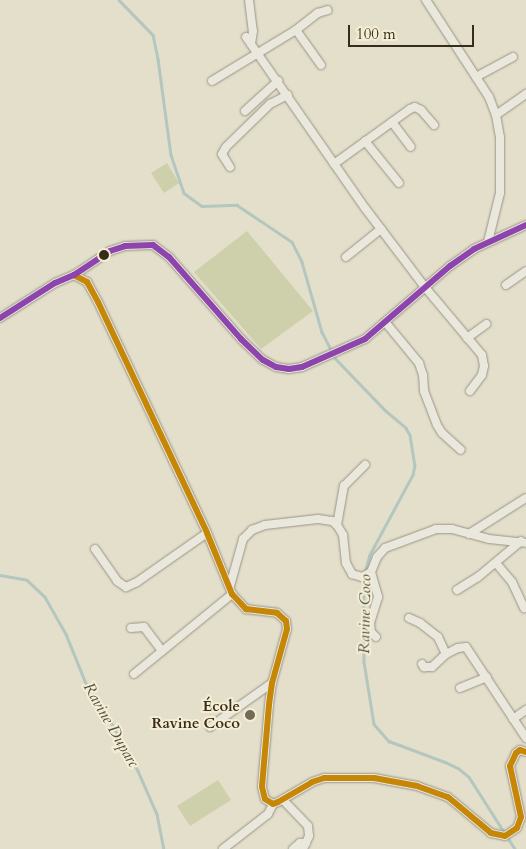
<!DOCTYPE html>
<meta charset="utf-8">
<style>
body{margin:0}
#map{position:relative;width:526px;height:849px;overflow:hidden;background:#e4dfca;font-family:Cardo,serif}
div>[style]{position:absolute}
.green>*{inset:0;background:#cdd0ab}
.stream>*{height:2.5px;margin:-1.25px;padding:0 1.25px;transform-origin:1.25px;border-radius:1.25px;background:#b3c7c0}
.roads{filter:drop-shadow(0 0 1px #989486) drop-shadow(0 0 1px #989486)}
.minor>*{height:8px;margin:-4px;padding:0 4px;transform-origin:4px;border-radius:4px;background:#eae7dc}
.bus-1>*{height:6px;margin:-3px;padding:0 3px;transform-origin:3px;border-radius:3px;background:#c78706}
.bus-2>*{height:6px;margin:-3px;padding:0 3px;transform-origin:3px;border-radius:3px;background:#8e44ad}
.dots>*{width:14px;height:14px;translate:-50% -50%;box-sizing:border-box;border:2px solid #f5eed5;border-radius:50%}
span{translate:-50% -50%;white-space:nowrap;text-align:center;line-height:1.15;-webkit-text-stroke:4px #f5eed5;paint-order:stroke}
.poi-label{font-size:15px;color:#372b1a;font-weight:700}
.right{translate:-100% -50%;text-align:right}
.water-label{font-size:16px;color:#515042;font-style:italic}
.scale{position:absolute;left:348px;top:25px;width:126px;height:22px;box-sizing:border-box;border:2px solid #372b1a;border-top:0;padding-left:6px;font-size:15px;line-height:18px;white-space:nowrap;color:#372b1a;-webkit-text-stroke:4px #f5eed5;paint-order:stroke}
</style>
<div id="map">
<div class="green">
<i style="clip-path:polygon(167px 163px,179px 183px,164px 193px,151px 173px)"></i>
<i style="clip-path:polygon(247px 231px,313px 311px,261px 349px,194px 272px)"></i>
<i style="clip-path:polygon(218px 780px,231px 800px,190px 826px,177px 806px)"></i>
</div>
<div class="stream">
<i style="left:119px;top:0;width:49px;rotate:45.8deg"></i>
<i style="left:153px;top:35px;width:25px;rotate:78deg"></i>
<i style="left:158px;top:59px;width:97px;rotate:82.3deg"></i>
<i style="left:171px;top:155px;width:40px;rotate:71.1deg"></i>
<i style="left:184px;top:193px;width:22px;rotate:36deg"></i>
<i style="left:202px;top:206px;width:35px;rotate:-2deg"></i>
<i style="left:237px;top:205px;width:66px;rotate:33.9deg"></i>
<i style="left:292px;top:242px;width:22px;rotate:63deg"></i>
<i style="left:302px;top:262px;width:73px;rotate:74.1deg"></i>
<i style="left:322px;top:332px;width:29px;rotate:63deg"></i>
<i style="left:335px;top:358px;width:74px;rotate:46.1deg"></i>
<i style="left:386px;top:411px;width:26px;rotate:40deg"></i>
<i style="left:406px;top:428px;width:8px;rotate:60deg"></i>
<i style="left:410px;top:435px;width:30px;rotate:81deg"></i>
<i style="left:415px;top:465px;width:10px;rotate:101deg"></i>
<i style="left:413px;top:475px;width:91px;rotate:118.3deg"></i>
<i style="left:370px;top:555px;width:19px;rotate:106deg"></i>
<i style="left:0;top:575px;width:27px;rotate:10deg"></i>
<i style="left:27px;top:580px;width:25px;rotate:43deg"></i>
<i style="left:45px;top:597px;width:43px;rotate:60.4deg"></i>
<i style="left:66px;top:634px;width:67px;rotate:68deg"></i>
<i style="left:91px;top:696px;width:25px;rotate:50deg"></i>
<i style="left:107px;top:715px;width:64px;rotate:61deg"></i>
<i style="left:138px;top:771px;width:47px;rotate:66.2deg"></i>
<i style="left:157px;top:814px;width:36px;rotate:79deg"></i>
<i style="left:364px;top:578px;width:84px;rotate:90deg"></i>
<i style="left:364px;top:662px;width:63px;rotate:80.8deg"></i>
<i style="left:374px;top:724px;width:23px;rotate:49deg"></i>
<i style="left:389px;top:741px;width:60px;rotate:20.6deg"></i>
<i style="left:445px;top:762px;width:14px;rotate:25deg"></i>
<i style="left:458px;top:768px;width:14px;rotate:39deg"></i>
<i style="left:469px;top:777px;width:85px;rotate:57.4deg"></i>
</div>
<div class="roads">
<div class="minor">
<i style="left:249px;top:0;width:31px;rotate:83deg"></i>
<i style="left:253px;top:31px;width:13px;rotate:99deg"></i>
<i style="left:426px;top:0;width:116px;rotate:57deg"></i>
<i style="left:489px;top:97px;width:19px;rotate:69deg"></i>
<i style="left:496px;top:115px;width:22px;rotate:80deg"></i>
<i style="left:500px;top:137px;width:56px;rotate:90deg"></i>
<i style="left:500px;top:193px;width:50px;rotate:103.8deg"></i>
<i style="left:296px;top:30px;width:43px;rotate:54.5deg"></i>
<i style="left:246px;top:37px;width:208px;rotate:55.2deg"></i>
<i style="left:365px;top:208px;width:98px;rotate:52.9deg"></i>
<i style="left:424px;top:286px;width:90px;rotate:50deg"></i>
<i style="left:482px;top:355px;width:11px;rotate:80deg"></i>
<i style="left:484px;top:366px;width:9px;rotate:103deg"></i>
<i style="left:482px;top:375px;width:20px;rotate:127deg"></i>
<i style="left:476px;top:77px;width:42px;rotate:-28.4deg"></i>
<i style="left:212px;top:81px;width:98px;rotate:-31.3deg"></i>
<i style="left:296px;top:30px;width:28px;rotate:-38deg"></i>
<i style="left:318px;top:13px;width:10px;rotate:-17deg"></i>
<i style="left:245px;top:111px;width:45px;rotate:-42.3deg"></i>
<i style="left:496px;top:115px;width:37px;rotate:-35deg"></i>
<i style="left:392px;top:122px;width:31px;rotate:53deg"></i>
<i style="left:365px;top:141px;width:54px;rotate:51deg"></i>
<i style="left:334px;top:164px;width:94px;rotate:-35.9deg"></i>
<i style="left:410px;top:109px;width:5px;rotate:-22deg"></i>
<i style="left:415px;top:107px;width:7px;rotate:27deg"></i>
<i style="left:421px;top:110px;width:20px;rotate:49deg"></i>
<i style="left:230px;top:167px;width:15px;rotate:-122deg"></i>
<i style="left:222px;top:154px;width:8px;rotate:-60deg"></i>
<i style="left:226px;top:147px;width:62px;rotate:-44.3deg"></i>
<i style="left:270px;top:104px;width:20px;rotate:-27deg"></i>
<i style="left:346px;top:257px;width:45px;rotate:-38.7deg"></i>
<i style="left:74px;top:275px;width:15px;rotate:28deg"></i>
<i style="left:87px;top:282px;width:23px;rotate:61deg"></i>
<i style="left:98px;top:302px;width:255px;rotate:64.7deg"></i>
<i style="left:207px;top:533px;width:66px;rotate:67.7deg"></i>
<i style="left:232px;top:594px;width:21px;rotate:47deg"></i>
<i style="left:246px;top:609px;width:31px;rotate:7deg"></i>
<i style="left:277px;top:613px;width:12px;rotate:42deg"></i>
<i style="left:286px;top:621px;width:8px;rotate:83deg"></i>
<i style="left:287px;top:629px;width:56px;rotate:105.5deg"></i>
<i style="left:272px;top:683px;width:22px;rotate:98deg"></i>
<i style="left:269px;top:705px;width:82px;rotate:94.9deg"></i>
<i style="left:262px;top:787px;width:12px;rotate:76deg"></i>
<i style="left:265px;top:799px;width:9px;rotate:32deg"></i>
<i style="left:273px;top:804px;width:5px;rotate:-22deg"></i>
<i style="left:278px;top:802px;width:39px;rotate:-30deg"></i>
<i style="left:312px;top:782px;width:13px;rotate:-18deg"></i>
<i style="left:324px;top:778px;width:50px"></i>
<i style="left:374px;top:778px;width:44px;rotate:10.5deg"></i>
<i style="left:417px;top:786px;width:33px;rotate:20deg"></i>
<i style="left:448px;top:797px;width:56px;rotate:39.9deg"></i>
<i style="left:491px;top:833px;width:14px;rotate:12deg"></i>
<i style="left:505px;top:836px;width:14px;rotate:-34deg"></i>
<i style="left:517px;top:828px;width:12px;rotate:-70deg"></i>
<i style="left:521px;top:817px;width:52px;rotate:-102.2deg"></i>
<i style="left:510px;top:766px;width:14px;rotate:-65deg"></i>
<i style="left:516px;top:753px;width:5px;rotate:-37deg"></i>
<i style="left:520px;top:750px;width:6px;rotate:18deg"></i>
<i style="left:506px;top:285px;width:24px;rotate:-35deg"></i>
<i style="left:0;top:318px;width:65px;rotate:-32.5deg"></i>
<i style="left:55px;top:283px;width:21px;rotate:-23deg"></i>
<i style="left:74px;top:275px;width:43px;rotate:-33.7deg"></i>
<i style="left:110px;top:251px;width:16px;rotate:-18deg"></i>
<i style="left:125px;top:246px;width:28px;rotate:-2deg"></i>
<i style="left:153px;top:245px;width:20px;rotate:37deg"></i>
<i style="left:169px;top:257px;width:109px;rotate:48.7deg"></i>
<i style="left:241px;top:339px;width:30px;rotate:44deg"></i>
<i style="left:263px;top:360px;width:15px;rotate:28deg"></i>
<i style="left:276px;top:367px;width:13px;rotate:9deg"></i>
<i style="left:289px;top:369px;width:13px;rotate:-9deg"></i>
<i style="left:302px;top:367px;width:69px;rotate:-24deg"></i>
<i style="left:365px;top:339px;width:112px;rotate:-40.7deg"></i>
<i style="left:450px;top:266px;width:29px;rotate:-35deg"></i>
<i style="left:474px;top:249px;width:57px;rotate:-24.8deg"></i>
<i style="left:386px;top:323px;width:52px;rotate:50.5deg"></i>
<i style="left:419px;top:363px;width:13px;rotate:72deg"></i>
<i style="left:423px;top:375px;width:16px;rotate:86deg"></i>
<i style="left:424px;top:391px;width:36px;rotate:69deg"></i>
<i style="left:437px;top:425px;width:9px;rotate:58deg"></i>
<i style="left:442px;top:433px;width:25px;rotate:42deg"></i>
<i style="left:467px;top:338px;width:24px;rotate:-36deg"></i>
<i style="left:337px;top:525px;width:40px;rotate:-80deg"></i>
<i style="left:344px;top:486px;width:30px;rotate:-45deg"></i>
<i style="left:469px;top:534px;width:67px;rotate:-32.3deg"></i>
<i style="left:95px;top:549px;width:39px;rotate:55deg"></i>
<i style="left:117px;top:581px;width:11px;rotate:34deg"></i>
<i style="left:126px;top:587px;width:12px;rotate:-24deg"></i>
<i style="left:137px;top:582px;width:85px;rotate:-35deg"></i>
<i style="left:496px;top:563px;width:25px;rotate:50deg"></i>
<i style="left:512px;top:582px;width:29px;rotate:65deg"></i>
<i style="left:371px;top:572px;width:26px;rotate:74deg"></i>
<i style="left:378px;top:597px;width:27px;rotate:107deg"></i>
<i style="left:370px;top:623px;width:9px;rotate:84deg"></i>
<i style="left:371px;top:632px;width:7px;rotate:45deg"></i>
<i style="left:230px;top:586px;width:49px;rotate:-74.5deg"></i>
<i style="left:243px;top:539px;width:13px;rotate:-45deg"></i>
<i style="left:252px;top:530px;width:14px;rotate:-21deg"></i>
<i style="left:265px;top:525px;width:53px;rotate:-6.5deg"></i>
<i style="left:318px;top:519px;width:14px;rotate:8deg"></i>
<i style="left:332px;top:521px;width:6px;rotate:39deg"></i>
<i style="left:337px;top:525px;width:12px;rotate:59deg"></i>
<i style="left:343px;top:535px;width:28px;rotate:84deg"></i>
<i style="left:346px;top:563px;width:13px;rotate:61deg"></i>
<i style="left:352px;top:574px;width:10px;rotate:17deg"></i>
<i style="left:362px;top:577px;width:10px;rotate:-29deg"></i>
<i style="left:371px;top:572px;width:16px;rotate:-68deg"></i>
<i style="left:377px;top:557px;width:12px;rotate:-48deg"></i>
<i style="left:385px;top:548px;width:54px;rotate:-20.4deg"></i>
<i style="left:436px;top:529px;width:16px"></i>
<i style="left:452px;top:529px;width:38px;rotate:15deg"></i>
<i style="left:489px;top:539px;width:37px;rotate:6deg"></i>
<i style="left:457px;top:590px;width:25px;rotate:-32deg"></i>
<i style="left:478px;top:577px;width:56px;rotate:-39.9deg"></i>
<i style="left:409px;top:618px;width:12px;rotate:24deg"></i>
<i style="left:420px;top:623px;width:23px;rotate:38deg"></i>
<i style="left:438px;top:637px;width:19px;rotate:65deg"></i>
<i style="left:131px;top:628px;width:13px;rotate:-4deg"></i>
<i style="left:144px;top:627px;width:30px;rotate:53deg"></i>
<i style="left:422px;top:664px;width:4px;rotate:56deg"></i>
<i style="left:424px;top:667px;width:8px"></i>
<i style="left:432px;top:667px;width:19px;rotate:-43deg"></i>
<i style="left:446px;top:654px;width:13px;rotate:-27deg"></i>
<i style="left:458px;top:648px;width:8px;rotate:-7deg"></i>
<i style="left:466px;top:647px;width:109px;rotate:56.6deg"></i>
<i style="left:134px;top:674px;width:127px;rotate:-39.2deg"></i>
<i style="left:460px;top:688px;width:29px;rotate:-22deg"></i>
<i style="left:513px;top:719px;width:16px;rotate:-35deg"></i>
<i style="left:210px;top:727px;width:76px;rotate:-35.4deg"></i>
<i style="left:283px;top:800px;width:36px;rotate:46deg"></i>
<i style="left:308px;top:826px;width:10px;rotate:84deg"></i>
<i style="left:309px;top:836px;width:14px;rotate:115deg"></i>
<i style="left:223px;top:849px;width:57px;rotate:-37.9deg"></i>
<i style="left:268px;top:814px;width:11px;rotate:-63deg"></i>
<i style="left:293px;top:849px;width:9px;rotate:-41deg"></i>
<i style="left:300px;top:843px;width:6px"></i>
</div>
</div>
<div class="bus-1">
<i style="left:74px;top:275px;width:15px;rotate:28deg"></i>
<i style="left:87px;top:282px;width:23px;rotate:61deg"></i>
<i style="left:98px;top:302px;width:255px;rotate:64.7deg"></i>
<i style="left:207px;top:533px;width:66px;rotate:67.7deg"></i>
<i style="left:232px;top:594px;width:21px;rotate:47deg"></i>
<i style="left:246px;top:609px;width:31px;rotate:7deg"></i>
<i style="left:277px;top:613px;width:12px;rotate:42deg"></i>
<i style="left:286px;top:621px;width:8px;rotate:83deg"></i>
<i style="left:287px;top:629px;width:56px;rotate:105.5deg"></i>
<i style="left:272px;top:683px;width:22px;rotate:98deg"></i>
<i style="left:269px;top:705px;width:82px;rotate:94.9deg"></i>
<i style="left:262px;top:787px;width:12px;rotate:76deg"></i>
<i style="left:265px;top:799px;width:9px;rotate:32deg"></i>
<i style="left:273px;top:804px;width:5px;rotate:-22deg"></i>
<i style="left:278px;top:802px;width:39px;rotate:-30deg"></i>
<i style="left:312px;top:782px;width:13px;rotate:-18deg"></i>
<i style="left:324px;top:778px;width:50px"></i>
<i style="left:374px;top:778px;width:44px;rotate:10.5deg"></i>
<i style="left:417px;top:786px;width:33px;rotate:20deg"></i>
<i style="left:448px;top:797px;width:56px;rotate:39.9deg"></i>
<i style="left:491px;top:833px;width:14px;rotate:12deg"></i>
<i style="left:505px;top:836px;width:14px;rotate:-34deg"></i>
<i style="left:517px;top:828px;width:12px;rotate:-70deg"></i>
<i style="left:521px;top:817px;width:52px;rotate:-102.2deg"></i>
<i style="left:510px;top:766px;width:14px;rotate:-65deg"></i>
<i style="left:516px;top:753px;width:5px;rotate:-37deg"></i>
<i style="left:520px;top:750px;width:6px;rotate:18deg"></i>
</div>
<div class="bus-2">
<i style="left:0;top:318px;width:65px;rotate:-32.5deg"></i>
<i style="left:55px;top:283px;width:21px;rotate:-23deg"></i>
<i style="left:74px;top:275px;width:43px;rotate:-33.7deg"></i>
<i style="left:110px;top:251px;width:16px;rotate:-18deg"></i>
<i style="left:125px;top:246px;width:28px;rotate:-2deg"></i>
<i style="left:153px;top:245px;width:20px;rotate:37deg"></i>
<i style="left:169px;top:257px;width:109px;rotate:48.7deg"></i>
<i style="left:241px;top:339px;width:30px;rotate:44deg"></i>
<i style="left:263px;top:360px;width:15px;rotate:28deg"></i>
<i style="left:276px;top:367px;width:13px;rotate:9deg"></i>
<i style="left:289px;top:369px;width:13px;rotate:-9deg"></i>
<i style="left:302px;top:367px;width:69px;rotate:-24deg"></i>
<i style="left:365px;top:339px;width:112px;rotate:-40.7deg"></i>
<i style="left:450px;top:266px;width:29px;rotate:-35deg"></i>
<i style="left:474px;top:249px;width:57px;rotate:-24.8deg"></i>
</div>
<div class="dots">
<i style="left:104px;top:255px;background:#372b1a"></i>
<i style="left:250px;top:715px;background:#746a58"></i>
</div>
<div class="poi-label">
<span class="right" style="left:240px;top:715px">École<br>Ravine Coco</span>
</div>
<div class="water-label">
<span style="left:365px;top:614px;rotate:-89deg">Ravine Coco</span>
<span style="left:111px;top:725px;rotate:60deg">Ravine Duparc</span>
</div>
<div class="scale">100 m</div>
</div>
